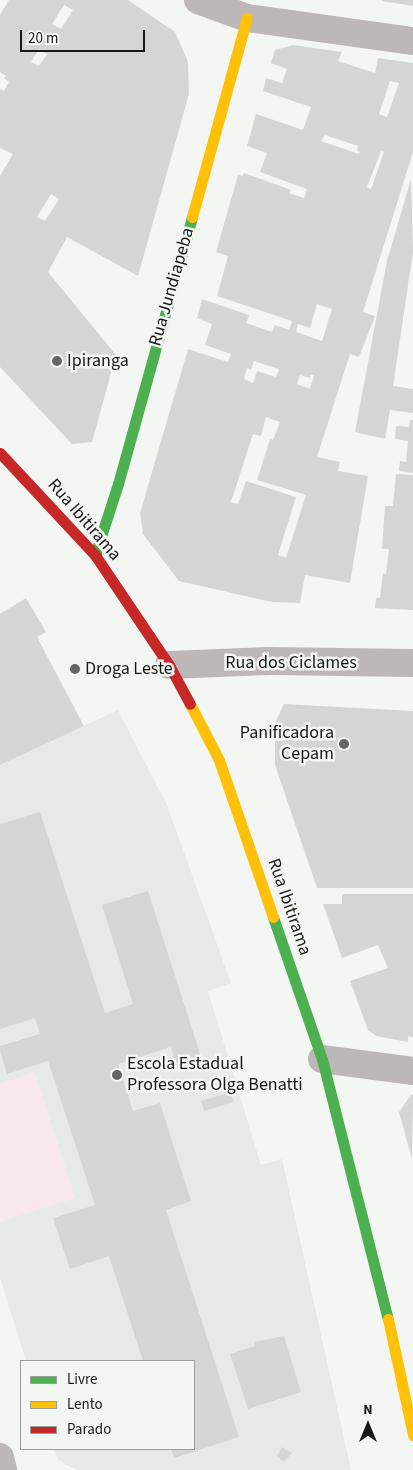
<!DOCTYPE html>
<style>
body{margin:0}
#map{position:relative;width:413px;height:1470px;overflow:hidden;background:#f4f6f4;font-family:"Source Sans 3",sans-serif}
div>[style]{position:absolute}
.built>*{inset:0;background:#e5ebe4}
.green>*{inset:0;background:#f8e8ec}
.building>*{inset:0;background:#d4d6d4}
.street>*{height:28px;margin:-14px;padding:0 14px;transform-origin:14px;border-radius:14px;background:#beb7b8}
.fast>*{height:11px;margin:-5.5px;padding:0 5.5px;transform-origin:5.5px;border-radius:5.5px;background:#4caf50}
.slow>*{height:11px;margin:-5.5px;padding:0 5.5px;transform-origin:5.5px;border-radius:5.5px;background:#ffc107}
.jam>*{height:11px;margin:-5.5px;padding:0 5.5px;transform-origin:5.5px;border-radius:5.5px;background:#c62828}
.dots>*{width:14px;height:14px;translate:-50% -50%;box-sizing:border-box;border:2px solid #f3f7f3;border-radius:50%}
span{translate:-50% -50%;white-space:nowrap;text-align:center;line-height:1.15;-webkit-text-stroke:5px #f3f7f3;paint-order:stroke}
.street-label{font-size:18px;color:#181917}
.poi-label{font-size:18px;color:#181917}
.left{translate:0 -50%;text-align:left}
.right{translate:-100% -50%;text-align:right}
.legend{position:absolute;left:20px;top:1360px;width:175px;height:90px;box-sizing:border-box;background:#f3f7f3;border:1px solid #9b9e9b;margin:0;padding:6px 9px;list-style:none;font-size:15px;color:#181917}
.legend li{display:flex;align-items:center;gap:10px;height:25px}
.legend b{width:25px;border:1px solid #9b9e9b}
.north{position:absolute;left:343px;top:1400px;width:50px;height:50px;-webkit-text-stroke:4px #f3f7f3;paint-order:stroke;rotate:0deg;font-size:14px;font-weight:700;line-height:20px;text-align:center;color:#181917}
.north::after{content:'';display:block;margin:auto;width:18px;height:22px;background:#181917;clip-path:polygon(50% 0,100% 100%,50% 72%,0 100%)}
.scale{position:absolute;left:20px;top:30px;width:125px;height:22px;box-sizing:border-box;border:2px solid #181917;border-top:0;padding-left:6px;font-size:15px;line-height:18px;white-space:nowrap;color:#181917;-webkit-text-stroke:4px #f3f7f3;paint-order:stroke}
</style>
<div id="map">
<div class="built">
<i style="clip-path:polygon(118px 710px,167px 805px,231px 983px,208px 991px,261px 1165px,282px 1159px,351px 1470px,77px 1470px,66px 1465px,58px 1459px,53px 1449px,194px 1449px,194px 1361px,26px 1361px,0 1278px,0 765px)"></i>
</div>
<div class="green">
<i style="clip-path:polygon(35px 1072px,75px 1198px,0 1222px,0 1083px)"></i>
</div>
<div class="building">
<i style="clip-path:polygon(evenodd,9px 0,128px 0,175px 32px,188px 62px,189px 94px,138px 276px,67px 237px,48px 272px,116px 355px,92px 442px,72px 444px,0 367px,0 176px,13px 154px,0 148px,0 89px,4px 91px,9px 82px,4px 78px,6px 76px,0 72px,0 15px,9px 0,64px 5px,73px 10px,61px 29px,52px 24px,64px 5px,9px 0,39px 49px,47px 54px,39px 66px,31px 62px,39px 49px,9px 0,51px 194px,59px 199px,45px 221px,37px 217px,51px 194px)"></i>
<i style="clip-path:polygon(382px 0,413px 0,413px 6px,382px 1px)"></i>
<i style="clip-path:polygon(evenodd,293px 45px,342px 52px,338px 61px,375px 73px,378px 58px,413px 63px,413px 152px,363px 312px,375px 316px,359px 357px,350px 354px,317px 457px,340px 462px,338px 471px,368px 476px,350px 583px,305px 575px,300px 603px,272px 602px,179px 581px,143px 534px,140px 513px,188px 349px,228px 362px,231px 354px,205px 345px,212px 324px,197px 318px,202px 299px,249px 315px,246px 323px,272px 332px,275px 325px,289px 330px,292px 321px,217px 296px,228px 256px,216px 252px,238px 175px,242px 176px,244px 173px,291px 190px,289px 193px,304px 198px,307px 189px,260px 172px,267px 153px,247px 146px,256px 114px,303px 130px,311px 107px,263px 91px,266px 78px,282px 83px,287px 69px,271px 63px,275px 50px,293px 45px,390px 81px,399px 83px,387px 117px,379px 114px,390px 81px,293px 45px,325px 135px,358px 146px,357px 151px,360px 152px,359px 154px,321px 141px,325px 135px,293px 45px,381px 151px,384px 152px,371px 189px,367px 187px,381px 151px,293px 45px,317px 304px,332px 309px,322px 341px,296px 332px,298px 324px,310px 328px,317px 304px,293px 45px,254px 361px,279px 369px,276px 377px,257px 371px,253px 383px,244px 379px,247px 368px,251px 370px,254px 361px,293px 45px,300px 375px,310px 378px,311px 375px,314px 375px,310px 389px,297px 384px,300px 375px,293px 45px,266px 417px,280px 422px,273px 440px,270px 439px,257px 480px,306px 495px,286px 558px,278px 555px,296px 497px,246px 481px,238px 504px,231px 502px,253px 434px,261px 436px,266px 417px)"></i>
<i style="clip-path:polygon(411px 179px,413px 252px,393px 386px,413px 389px,413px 413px,390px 410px,385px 439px,355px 432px,387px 261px)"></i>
<i style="clip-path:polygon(410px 420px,413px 420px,413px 473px,399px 471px,400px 461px,406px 462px,408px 441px,395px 439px,396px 426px,409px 427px)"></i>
<i style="clip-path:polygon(396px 474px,413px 475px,413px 610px,375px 608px,376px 598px,380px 598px,383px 573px,386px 574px,389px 549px,382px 549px,385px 506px,393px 506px)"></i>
<i style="clip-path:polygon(26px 598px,46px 632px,37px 637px,84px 726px,0 765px,0 614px)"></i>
<i style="clip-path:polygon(284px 704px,413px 711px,413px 888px,317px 888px,275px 765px,275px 723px)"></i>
<i style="clip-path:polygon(40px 812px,105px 1013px,133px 1004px,102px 905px,148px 891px,202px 1060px,177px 1068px,171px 1047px,118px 1064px,133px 1111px,160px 1103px,191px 1201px,166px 1210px,239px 1437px,174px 1458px,171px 1449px,194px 1449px,194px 1361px,143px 1361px,109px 1256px,70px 1269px,53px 1218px,95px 1205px,48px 1061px,7px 1074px,0 1051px,0 1046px,40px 1034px,35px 1018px,0 1029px,0 824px)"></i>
<i style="clip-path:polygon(342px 894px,413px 894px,413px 1037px,408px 1036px,408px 1042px,376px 1036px,368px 1030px,350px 981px,388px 968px,378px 945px,342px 958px,323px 904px,342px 904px)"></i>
<i style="clip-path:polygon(231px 1092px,233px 1102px,204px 1111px,201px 1101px)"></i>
<i style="clip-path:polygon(411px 1095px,413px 1095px,412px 1159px,399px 1112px)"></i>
<i style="clip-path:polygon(284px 1336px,301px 1392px,248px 1409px,230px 1354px,255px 1346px,254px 1342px)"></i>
<i style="clip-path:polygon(282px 1447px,292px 1453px,284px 1462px,277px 1456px)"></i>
</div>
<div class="street">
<i style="left:198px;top:0;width:52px;rotate:20.2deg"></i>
<i style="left:247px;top:18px;width:168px;rotate:7.9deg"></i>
<i style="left:169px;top:665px;width:100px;rotate:-2.3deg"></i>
<i style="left:269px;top:661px;width:144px;rotate:0.8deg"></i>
<i style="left:322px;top:1059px;width:92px;rotate:7.5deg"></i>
<i style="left:0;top:1457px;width:13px;rotate:77deg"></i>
</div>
<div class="fast">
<i style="left:95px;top:555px;width:75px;rotate:-72.1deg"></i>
<i style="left:118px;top:484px;width:277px;rotate:-74.5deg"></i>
<i style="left:273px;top:917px;width:150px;rotate:71deg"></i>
<i style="left:322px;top:1059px;width:268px;rotate:75.8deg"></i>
</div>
<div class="slow">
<i style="left:192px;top:217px;width:206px;rotate:-74.6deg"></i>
<i style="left:190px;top:704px;width:63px;rotate:62.6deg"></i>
<i style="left:219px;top:760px;width:166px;rotate:71deg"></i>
<i style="left:388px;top:1319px;width:119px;rotate:77.8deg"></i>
</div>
<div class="jam">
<i style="left:0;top:453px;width:139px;rotate:47deg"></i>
<i style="left:95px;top:555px;width:133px;rotate:56.1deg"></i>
<i style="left:169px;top:665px;width:44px;rotate:61.7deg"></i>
</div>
<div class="dots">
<i style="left:57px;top:361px;background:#656664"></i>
<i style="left:75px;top:669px;background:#656664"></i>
<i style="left:344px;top:744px;background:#656664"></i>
<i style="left:117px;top:1075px;background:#656664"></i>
</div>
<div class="street-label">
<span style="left:172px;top:287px;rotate:-74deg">Rua Jundiapeba</span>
<span style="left:84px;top:520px;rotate:49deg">Rua Ibitirama</span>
<span style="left:291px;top:663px">Rua dos Ciclames</span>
<span style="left:289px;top:907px;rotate:71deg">Rua Ibitirama</span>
</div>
<div class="poi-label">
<span class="left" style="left:67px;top:361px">Ipiranga</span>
<span class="left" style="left:85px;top:669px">Droga Leste</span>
<span class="right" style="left:334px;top:744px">Panificadora<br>Cepam</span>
<span class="left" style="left:127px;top:1075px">Escola Estadual<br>Professora Olga Benatti</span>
</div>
<ul class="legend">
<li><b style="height:6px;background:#4caf50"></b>Livre</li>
<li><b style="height:6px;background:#ffc107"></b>Lento</li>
<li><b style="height:6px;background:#c62828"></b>Parado</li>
</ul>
<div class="north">N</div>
<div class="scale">20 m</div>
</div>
